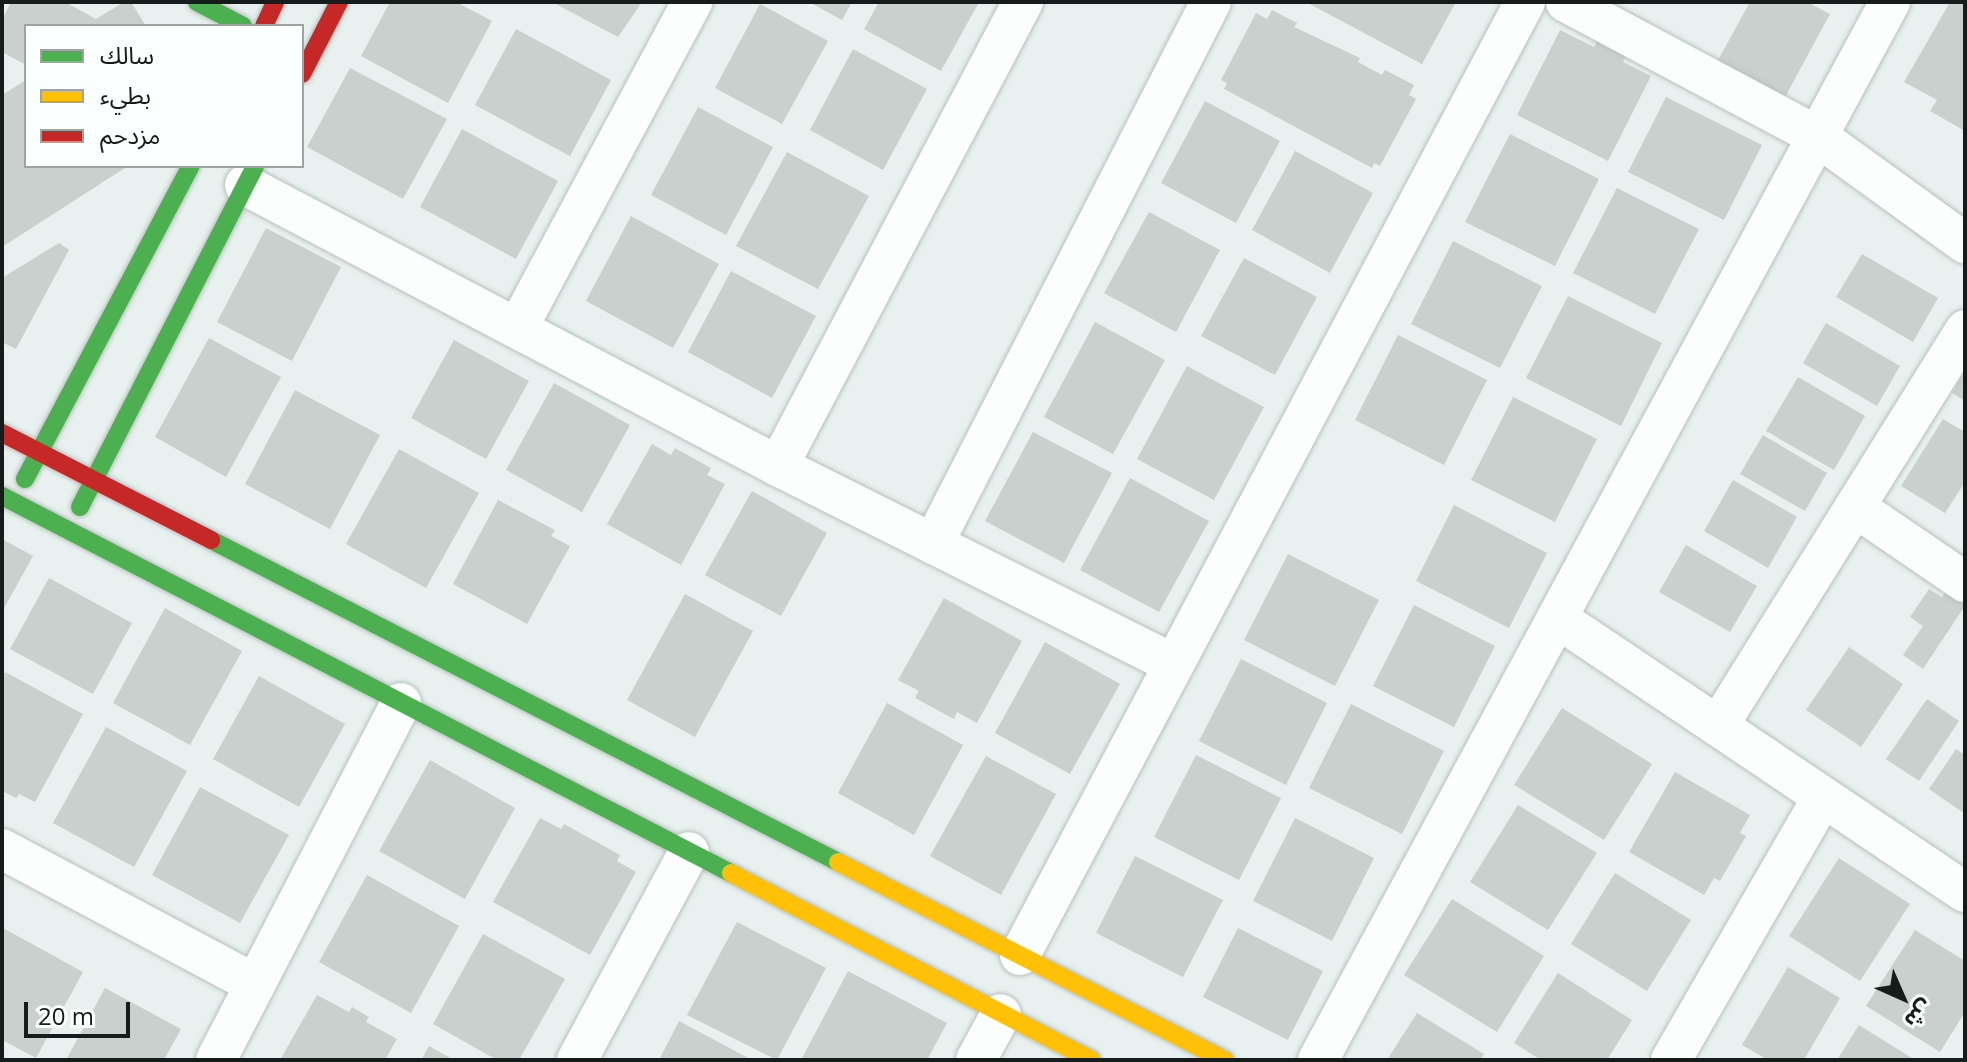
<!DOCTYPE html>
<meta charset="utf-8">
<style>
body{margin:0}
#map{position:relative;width:1967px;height:1062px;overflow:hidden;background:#e8f1ef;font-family:"Open Sans","Noto Sans Arabic",sans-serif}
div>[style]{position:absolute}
.building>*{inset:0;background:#c9d0cd}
.roads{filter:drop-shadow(0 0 2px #b8c0be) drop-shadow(0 0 2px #b8c0be)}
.street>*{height:40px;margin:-20px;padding:0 20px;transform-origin:20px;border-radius:20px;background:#fcfdfd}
.fast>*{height:18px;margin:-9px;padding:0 9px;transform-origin:9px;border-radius:9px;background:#4caf50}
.slow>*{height:18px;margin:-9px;padding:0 9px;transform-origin:9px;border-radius:9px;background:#ffc107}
.jam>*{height:18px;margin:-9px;padding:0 9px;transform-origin:9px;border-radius:9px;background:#c62828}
span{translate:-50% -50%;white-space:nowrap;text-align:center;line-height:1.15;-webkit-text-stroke:7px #fbfffe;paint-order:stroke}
.frame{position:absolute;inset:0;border:4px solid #161c1b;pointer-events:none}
.legend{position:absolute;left:24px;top:24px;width:280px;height:144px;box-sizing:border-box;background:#fbfffe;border:2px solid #9fa4a3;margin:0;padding:10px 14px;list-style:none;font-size:24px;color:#161c1b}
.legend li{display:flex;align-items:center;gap:16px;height:40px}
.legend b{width:40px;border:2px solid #9fa4a3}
.north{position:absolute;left:1863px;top:958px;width:80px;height:80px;-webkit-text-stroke:6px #fbfffe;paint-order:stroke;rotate:135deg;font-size:22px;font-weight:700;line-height:32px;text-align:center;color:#161c1b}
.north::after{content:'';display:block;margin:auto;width:28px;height:36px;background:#161c1b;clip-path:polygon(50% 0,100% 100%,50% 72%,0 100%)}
.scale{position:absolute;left:24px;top:1002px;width:106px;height:36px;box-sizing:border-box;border:4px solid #161c1b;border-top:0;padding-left:10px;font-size:24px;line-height:28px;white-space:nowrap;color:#161c1b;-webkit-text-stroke:6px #fbfffe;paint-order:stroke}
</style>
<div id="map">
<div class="building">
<i style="clip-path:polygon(11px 2px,65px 2px,96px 19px,124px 2px,131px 2px,146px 26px,26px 26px,26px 65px,2px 52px,2px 20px)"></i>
<i style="clip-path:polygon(390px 2px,456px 2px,492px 21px,448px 103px,361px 56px)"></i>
<i style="clip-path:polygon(552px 2px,642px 2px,618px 37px)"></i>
<i style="clip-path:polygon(809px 2px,852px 2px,842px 20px)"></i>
<i style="clip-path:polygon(879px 2px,979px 2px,941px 71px,864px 29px)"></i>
<i style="clip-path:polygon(1306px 2px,1456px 2px,1422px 64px)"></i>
<i style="clip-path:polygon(1750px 2px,1807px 2px,1830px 14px,1784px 99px,1717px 62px)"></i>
<i style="clip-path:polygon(1950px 2px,1965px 2px,1965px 131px,1930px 111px,1937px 100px,1904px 82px)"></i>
<i style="clip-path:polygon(760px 4px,828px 41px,782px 124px,715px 88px)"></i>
<i style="clip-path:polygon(1272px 10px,1297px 23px,1294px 27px,1360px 58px,1358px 62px,1382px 75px,1385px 70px,1414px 85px,1409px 95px,1416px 99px,1380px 166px,1374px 163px,1372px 168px,1224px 89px,1227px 83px,1221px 80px,1256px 13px,1267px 19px)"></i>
<i style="clip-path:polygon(516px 29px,611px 80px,570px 156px,475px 105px)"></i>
<i style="clip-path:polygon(1560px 30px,1594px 47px,1598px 39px,1627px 53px,1623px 62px,1651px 76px,1608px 161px,1517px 115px)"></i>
<i style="clip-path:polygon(853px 49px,927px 89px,883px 170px,810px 130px)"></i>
<i style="clip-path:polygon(350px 68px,447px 119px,403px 199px,307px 147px)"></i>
<i style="clip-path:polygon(26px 80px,26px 166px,128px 166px,2px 247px,2px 95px)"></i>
<i style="clip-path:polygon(1666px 97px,1762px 145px,1724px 220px,1628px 172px)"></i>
<i style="clip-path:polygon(1205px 101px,1280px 141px,1236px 223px,1161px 183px)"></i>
<i style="clip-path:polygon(698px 107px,773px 147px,726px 235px,651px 195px)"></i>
<i style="clip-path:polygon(462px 129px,558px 181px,516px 259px,420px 207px)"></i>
<i style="clip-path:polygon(1510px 134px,1599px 179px,1555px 266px,1465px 222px)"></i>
<i style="clip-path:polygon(1295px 151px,1373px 193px,1330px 273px,1252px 230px)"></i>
<i style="clip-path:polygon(787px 152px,869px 196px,818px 289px,736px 246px)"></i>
<i style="clip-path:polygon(1617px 188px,1699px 229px,1655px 314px,1573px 273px)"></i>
<i style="clip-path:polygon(1149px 212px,1220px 250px,1176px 332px,1104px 293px)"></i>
<i style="clip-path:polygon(631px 216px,719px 264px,673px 348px,586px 301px)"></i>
<i style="clip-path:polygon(266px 228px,341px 267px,292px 361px,217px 322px)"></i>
<i style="clip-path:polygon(1453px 241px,1542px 286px,1500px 368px,1411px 324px)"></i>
<i style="clip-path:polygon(59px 243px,69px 250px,16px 349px,2px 342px,2px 278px)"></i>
<i style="clip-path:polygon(1862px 254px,1938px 298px,1913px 342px,1836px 297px)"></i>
<i style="clip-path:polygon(1244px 258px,1317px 297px,1275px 375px,1201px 336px)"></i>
<i style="clip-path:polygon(731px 271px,816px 316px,772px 398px,688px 352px)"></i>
<i style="clip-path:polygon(1568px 296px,1662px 343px,1621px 426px,1526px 378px)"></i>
<i style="clip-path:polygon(1095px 322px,1165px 360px,1113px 454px,1044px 417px)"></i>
<i style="clip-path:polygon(1826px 323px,1900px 366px,1877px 406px,1803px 363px)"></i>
<i style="clip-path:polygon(1398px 335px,1487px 380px,1444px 465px,1355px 420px)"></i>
<i style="clip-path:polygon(209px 338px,281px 377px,226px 477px,155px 437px)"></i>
<i style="clip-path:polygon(454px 340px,529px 381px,486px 459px,411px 418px)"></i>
<i style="clip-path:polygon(1187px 366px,1264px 407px,1214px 500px,1137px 459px)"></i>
<i style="clip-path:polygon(1965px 372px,1965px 401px,1952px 393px)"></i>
<i style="clip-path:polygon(1798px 377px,1865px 416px,1834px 470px,1766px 431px)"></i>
<i style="clip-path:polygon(554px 383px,630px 425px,582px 512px,506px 470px)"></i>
<i style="clip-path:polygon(295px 390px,380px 435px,330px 529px,245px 484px)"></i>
<i style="clip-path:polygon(1513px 397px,1597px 439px,1555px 522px,1471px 480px)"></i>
<i style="clip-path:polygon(1943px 419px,1965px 432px,1965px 482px,1945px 513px,1901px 486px)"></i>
<i style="clip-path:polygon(1033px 432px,1112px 473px,1064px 563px,985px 521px)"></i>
<i style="clip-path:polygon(1763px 435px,1827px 473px,1805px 511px,1740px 474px)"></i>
<i style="clip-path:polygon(652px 444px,671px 455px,675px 448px,711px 468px,707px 475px,725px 484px,681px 565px,607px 524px)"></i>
<i style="clip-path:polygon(399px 449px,479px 493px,426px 588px,346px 544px)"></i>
<i style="clip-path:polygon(1130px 478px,1209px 521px,1159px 612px,1080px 570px)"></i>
<i style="clip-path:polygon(1733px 480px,1797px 517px,1768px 568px,1704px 531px)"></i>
<i style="clip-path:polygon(752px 491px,827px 533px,781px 616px,705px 575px)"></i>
<i style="clip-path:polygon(498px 500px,555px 530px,551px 536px,570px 546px,527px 624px,453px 584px)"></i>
<i style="clip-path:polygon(1454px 505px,1547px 553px,1509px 628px,1416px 581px)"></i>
<i style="clip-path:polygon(2px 539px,33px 556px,2px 612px)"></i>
<i style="clip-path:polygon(1686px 545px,1757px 586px,1730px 632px,1659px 592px)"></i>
<i style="clip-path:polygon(1288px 554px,1379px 600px,1335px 686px,1244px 640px)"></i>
<i style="clip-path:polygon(49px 578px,132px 623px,93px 694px,10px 649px)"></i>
<i style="clip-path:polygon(1953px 582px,1965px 590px,1965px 606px,1923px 669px,1903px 655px,1923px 626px,1910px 617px,1929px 589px,1942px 597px)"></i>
<i style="clip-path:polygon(685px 594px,753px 631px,695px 737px,627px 700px)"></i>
<i style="clip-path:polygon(944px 598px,1022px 641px,977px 723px,957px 712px,954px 719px,915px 698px,919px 691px,898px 680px)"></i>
<i style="clip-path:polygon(1414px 605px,1495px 646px,1454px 727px,1373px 686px)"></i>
<i style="clip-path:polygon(165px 608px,242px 651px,190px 745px,113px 703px)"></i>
<i style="clip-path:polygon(1045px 642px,1120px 684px,1070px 774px,995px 733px)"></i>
<i style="clip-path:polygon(1849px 647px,1903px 684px,1861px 747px,1806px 710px)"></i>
<i style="clip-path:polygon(1241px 659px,1327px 703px,1286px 785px,1199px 741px)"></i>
<i style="clip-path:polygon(5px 672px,83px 714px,35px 802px,19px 794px,16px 798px,2px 791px,2px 678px)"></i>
<i style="clip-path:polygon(259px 676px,345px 724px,299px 807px,213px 759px)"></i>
<i style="clip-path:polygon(1927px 699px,1959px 721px,1919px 781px,1886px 759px)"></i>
<i style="clip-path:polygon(887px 703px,963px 745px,914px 835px,838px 793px)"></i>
<i style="clip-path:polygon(1351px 704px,1444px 751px,1402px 834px,1309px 788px)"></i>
<i style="clip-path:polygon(1562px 708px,1652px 764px,1604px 840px,1514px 785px)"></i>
<i style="clip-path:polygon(106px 727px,187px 771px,134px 867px,53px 823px)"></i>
<i style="clip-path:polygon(1956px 749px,1965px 755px,1965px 814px,1929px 789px)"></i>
<i style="clip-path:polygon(1196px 755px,1281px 798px,1239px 880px,1154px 837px)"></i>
<i style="clip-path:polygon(986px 756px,1056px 794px,1001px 895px,930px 856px)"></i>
<i style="clip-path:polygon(430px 760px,515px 808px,465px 899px,379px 851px)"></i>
<i style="clip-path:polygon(1675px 772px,1750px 815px,1740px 833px,1746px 836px,1720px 881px,1714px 878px,1704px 895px,1629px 852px)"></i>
<i style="clip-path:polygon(200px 787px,289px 835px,240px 923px,152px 875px)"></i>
<i style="clip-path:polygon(1518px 805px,1597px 853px,1548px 930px,1470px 882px)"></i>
<i style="clip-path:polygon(540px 818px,561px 829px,564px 824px,620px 855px,617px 861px,636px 872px,590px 955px,493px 902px)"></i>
<i style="clip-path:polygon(1295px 818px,1374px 858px,1332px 941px,1253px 901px)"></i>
<i style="clip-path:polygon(1135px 856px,1223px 900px,1183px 977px,1096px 933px)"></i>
<i style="clip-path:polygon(1839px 858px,1910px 904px,1860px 981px,1789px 936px)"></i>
<i style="clip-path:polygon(1615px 873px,1691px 920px,1647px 991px,1571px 944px)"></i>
<i style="clip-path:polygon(367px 875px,459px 926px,411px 1013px,319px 962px)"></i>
<i style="clip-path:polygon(1452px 899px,1544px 956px,1497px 1032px,1404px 975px)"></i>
<i style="clip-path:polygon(737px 922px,826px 968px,777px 1060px,687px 1015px)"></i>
<i style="clip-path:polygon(3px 928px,83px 972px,36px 1058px,2px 1040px)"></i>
<i style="clip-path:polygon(1238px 928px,1323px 971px,1288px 1040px,1203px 997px)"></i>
<i style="clip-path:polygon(1915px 930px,1965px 961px,1965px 1012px,1940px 1052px,1866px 1006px)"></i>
<i style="clip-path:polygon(483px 934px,565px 979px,519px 1060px,497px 1060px,433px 1024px)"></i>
<i style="clip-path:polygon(1788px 967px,1840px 998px,1804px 1060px,1768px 1060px,1742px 1045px)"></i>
<i style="clip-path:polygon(848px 971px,947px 1023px,927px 1060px,801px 1060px)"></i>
<i style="clip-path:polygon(1558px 973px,1632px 1020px,1607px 1060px,1541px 1060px,1514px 1043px)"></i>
<i style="clip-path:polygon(105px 988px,181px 1029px,164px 1060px,66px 1060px)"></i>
<i style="clip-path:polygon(317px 995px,349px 1012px,352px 1007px,369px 1017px,366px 1022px,397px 1039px,385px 1060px,280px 1060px)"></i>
<i style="clip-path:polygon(1417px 1013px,1484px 1054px,1480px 1060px,1387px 1060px)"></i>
<i style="clip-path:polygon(679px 1021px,752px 1060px,659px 1060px)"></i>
<i style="clip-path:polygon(1859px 1025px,1915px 1060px,1837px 1060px)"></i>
<i style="clip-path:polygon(429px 1046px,454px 1060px,421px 1060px)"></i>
</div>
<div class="roads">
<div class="street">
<i style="left:1566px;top:2px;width:285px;rotate:28.1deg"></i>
<i style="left:1817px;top:136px;width:183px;rotate:35.9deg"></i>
<i style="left:245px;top:185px;width:603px;rotate:27.8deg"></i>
<i style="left:778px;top:466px;width:441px;rotate:26.6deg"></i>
<i style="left:518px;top:327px;width:369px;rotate:-61.8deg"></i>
<i style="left:778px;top:466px;width:525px;rotate:-62.17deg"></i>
<i style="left:1855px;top:507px;width:133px;rotate:34.3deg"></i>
<i style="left:933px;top:544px;width:609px;rotate:-62.85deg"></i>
<i style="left:1557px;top:618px;width:491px;rotate:33.9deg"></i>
<i style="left:1718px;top:726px;width:467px;rotate:-58deg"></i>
<i style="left:2px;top:849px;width:287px;rotate:28.1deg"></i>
<i style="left:1020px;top:955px;width:1079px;rotate:-62.08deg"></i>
<i style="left:216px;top:1060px;width:402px;rotate:-62.6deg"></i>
<i style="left:577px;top:1060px;width:236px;rotate:-61.7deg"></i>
<i style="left:976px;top:1060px;width:52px;rotate:-61.5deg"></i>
<i style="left:1318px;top:1060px;width:1203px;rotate:-61.6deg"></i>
<i style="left:1671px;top:1060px;width:304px;rotate:-60deg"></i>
</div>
<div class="fast">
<i style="left:197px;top:2px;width:52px;rotate:27.6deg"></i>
<i style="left:25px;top:479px;width:354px;rotate:-62.1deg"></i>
<i style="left:2px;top:496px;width:821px;rotate:27.35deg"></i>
<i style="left:80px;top:507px;width:383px;rotate:-62.8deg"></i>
<i style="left:211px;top:540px;width:705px;rotate:27.18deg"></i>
</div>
<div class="slow">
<i style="left:838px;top:862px;width:435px;rotate:27.1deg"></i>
<i style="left:731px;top:873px;width:406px;rotate:27.4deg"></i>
</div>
<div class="jam">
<i style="left:264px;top:26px;width:26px;rotate:-65deg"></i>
<i style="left:302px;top:74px;width:81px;rotate:-62.8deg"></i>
<i style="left:2px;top:433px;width:235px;rotate:27.1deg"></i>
</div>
</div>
<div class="frame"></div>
<ul class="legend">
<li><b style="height:10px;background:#4caf50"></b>سالك</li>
<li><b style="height:10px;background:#ffc107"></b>بطيء</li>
<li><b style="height:10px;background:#c62828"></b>مزدحم</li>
</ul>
<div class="north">ش</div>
<div class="scale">20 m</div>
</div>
